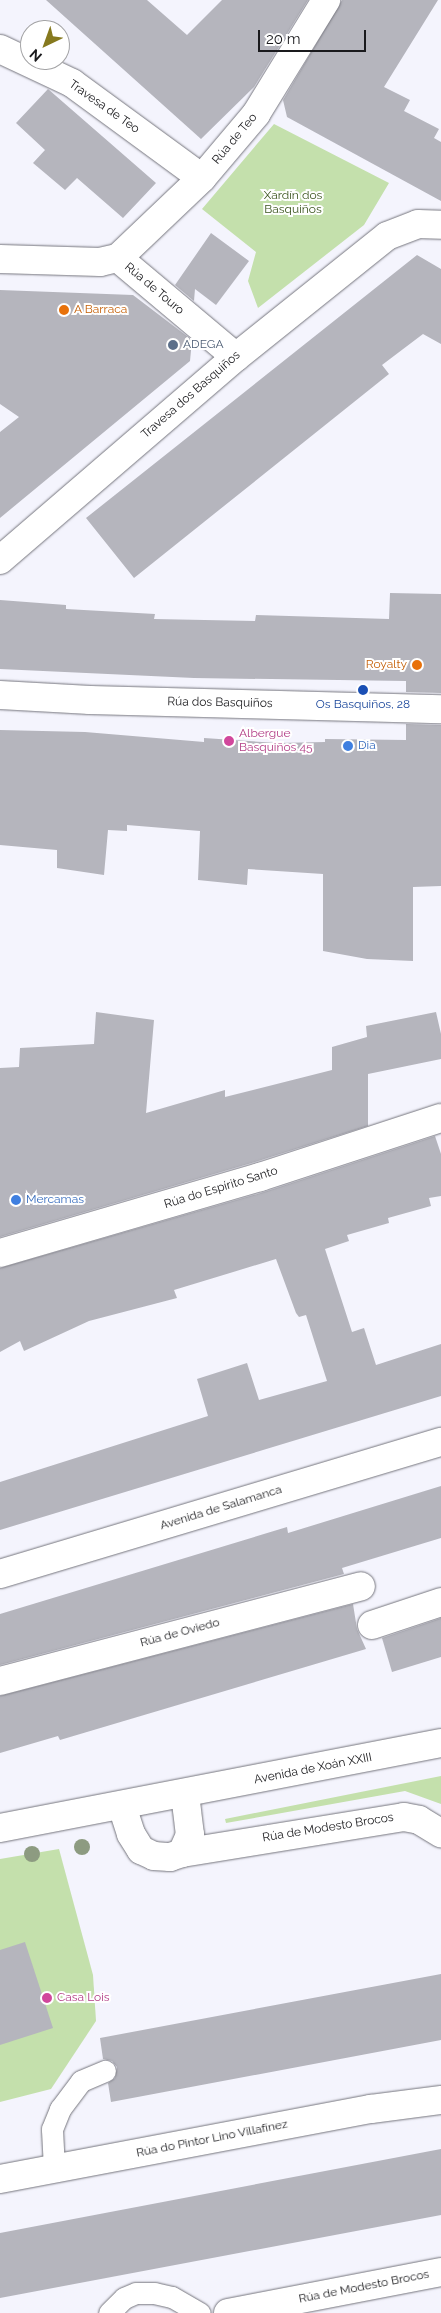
<!DOCTYPE html>
<meta charset="utf-8">
<style>
body{margin:0}
#map{position:relative;width:441px;height:2313px;overflow:hidden;background:#f4f4fd;font-family:Raleway,sans-serif}
div>[style]{position:absolute}
.green>*{inset:0;background:#c4e0ac}
.building>*{inset:0;background:#b5b5bd}
.roads{filter:drop-shadow(0 0 1px #75757d) drop-shadow(0 0 1px #75757d)}
.service>*{height:21px;margin:-10.5px;padding:0 10.5px;transform-origin:10.5px;border-radius:10.5px;background:#fff}
.pedestrian>*{height:28px;margin:-14px;padding:0 14px;transform-origin:14px;border-radius:14px;background:#fff}
.minor>*{height:28px;margin:-14px;padding:0 14px;transform-origin:14px;border-radius:14px;background:#fff}
.tertiary>*{height:28px;margin:-14px;padding:0 14px;transform-origin:14px;border-radius:14px;background:#fff}
.trees>*{width:16px;height:16px;margin:-8px;border-radius:50%;background:#8d9b81}
.dots>*{width:14px;height:14px;translate:-50% -50%;box-sizing:border-box;border:2px solid #fff;border-radius:50%}
span{translate:-50% -50%;white-space:nowrap;text-align:center;line-height:1.15;-webkit-text-stroke:4px #fff;paint-order:stroke}
.street-label{font-size:12px;color:#1a1a1d}
.park-label{font-size:12px;color:#39531c}
.food-label{font-size:12px;color:#c56008}
.left{translate:0 -50%;text-align:left}
.right{translate:-100% -50%;text-align:right}
.service-label{font-size:12px;color:#4e5e75}
.transit-label{font-size:12px;color:#164399}
.hotel-label{font-size:12px;color:#b23c85}
.shop-label{font-size:12px;color:#366cbe}
.north{position:absolute;left:20px;top:20px;width:50px;height:50px;box-sizing:border-box;background:#fff;border:1px solid #a3a3a5;border-radius:50%;rotate:222deg;font-size:14px;font-weight:700;line-height:20px;text-align:center;color:#1a1a1d}
.north::after{content:'';display:block;margin:auto;width:18px;height:22px;background:#86791e;clip-path:polygon(50% 0,100% 100%,50% 72%,0 100%)}
.scale{position:absolute;left:258px;top:30px;width:108px;height:22px;box-sizing:border-box;border:2px solid #1a1a1d;border-top:0;padding-left:6px;font-size:15px;line-height:18px;white-space:nowrap;color:#1a1a1d;-webkit-text-stroke:4px #fff;paint-order:stroke}
</style>
<div id="map">
<div class="green">
<i style="clip-path:polygon(274px 124px,389px 183px,364px 225px,258px 308px,248px 281px,256px 252px,202px 209px)"></i>
<i style="clip-path:polygon(441px 1776px,441px 1804px,405px 1791px,226px 1823px,225px 1819px)"></i>
<i style="clip-path:polygon(59px 1849px,93px 1975px,96px 2021px,51px 2089px,0 2102px,0 1859px)"></i>
</div>
<div class="building">
<i style="clip-path:polygon(46px 0,147px 0,187px 35px,222px 0,308px 0,254px 87px,201px 139px)"></i>
<i style="clip-path:polygon(342px 0,438px 0,384px 87px,410px 100px,404px 111px,439px 129px,434px 138px,441px 142px,441px 201px,287px 117px,283px 100px)"></i>
<i style="clip-path:polygon(48px 89px,156px 183px,123px 218px,77px 178px,65px 190px,33px 163px,45px 150px,16px 123px)"></i>
<i style="clip-path:polygon(211px 233px,249px 261px,216px 305px,195px 289px,194px 301px,175px 285px)"></i>
<i style="clip-path:polygon(417px 255px,441px 269px,441px 344px,423px 334px,382px 365px,389px 374px,134px 578px,86px 518px)"></i>
<i style="clip-path:polygon(0 290px,133px 295px,192px 340px,190px 361px,0 518px,0 432px,19px 417px,0 404px)"></i>
<i style="clip-path:polygon(390px 593px,441px 594px,441px 693px,406px 692px,406px 681px,194px 678px,0 669px,0 600px,66px 605px,66px 609px,155px 614px,154px 619px,255px 621px,256px 615px,389px 619px)"></i>
<i style="clip-path:polygon(406px 724px,441px 725px,441px 886px,413px 887px,413px 961px,367px 959px,323px 951px,323px 874px,248px 869px,247px 885px,198px 880px,200px 831px,127px 825px,127px 831px,108px 830px,104px 875px,57px 868px,57px 850px,0 845px,0 730px,85px 732px,204px 742px,204px 738px,277px 743px,325px 742px,325px 739px,406px 740px)"></i>
<i style="clip-path:polygon(96px 1012px,154px 1020px,146px 1113px,225px 1090px,225px 1097px,332px 1070px,332px 1047px,367px 1037px,366px 1026px,436px 1012px,441px 1034px,441px 1059px,368px 1074px,368px 1126px,255px 1162px,0 1237px,0 1068px,19px 1067px,20px 1048px,94px 1044px)"></i>
<i style="clip-path:polygon(435px 1136px,441px 1154px,441px 1196px,429px 1198px,431px 1206px,388px 1218px,389px 1223px,347px 1235px,349px 1241px,325px 1249px,352px 1332px,364px 1328px,376px 1365px,441px 1344px,441px 1396px,0 1530px,0 1482px,208px 1416px,197px 1379px,247px 1363px,259px 1400px,327px 1381px,306px 1315px,299px 1317px,296px 1313px,276px 1259px,174px 1290px,177px 1298px,89px 1321px,24px 1351px,20px 1341px,0 1352px,0 1268px,264px 1192px)"></i>
<i style="clip-path:polygon(441px 1486px,441px 1538px,342px 1568px,344px 1574px,0 1665px,0 1614px,287px 1527px,288px 1533px)"></i>
<i style="clip-path:polygon(353px 1604px,357px 1629px,366px 1649px,60px 1740px,58px 1736px,0 1753px,0 1696px)"></i>
<i style="clip-path:polygon(441px 1618px,441px 1657px,392px 1672px,382px 1638px)"></i>
<i style="clip-path:polygon(25px 1942px,53px 2028px,0 2045px,0 1950px)"></i>
<i style="clip-path:polygon(441px 1974px,441px 2040px,111px 2102px,108px 2083px,115px 2078px,117px 2067px,112px 2061px,103px 2059px,100px 2038px)"></i>
<i style="clip-path:polygon(441px 2149px,441px 2215px,0 2298px,0 2233px)"></i>
</div>
<div class="roads">
<div class="service">
<i style="left:54px;top:2168px;width:39px;rotate:-93deg"></i>
<i style="left:52px;top:2129px;width:22px;rotate:-68deg"></i>
<i style="left:60px;top:2109px;width:35px;rotate:-53deg"></i>
<i style="left:81px;top:2081px;width:26px;rotate:-23deg"></i>
<i style="left:109px;top:2313px;width:21px;rotate:-45deg"></i>
<i style="left:124px;top:2298px;width:13px;rotate:-23deg"></i>
<i style="left:136px;top:2293px;width:18px"></i>
<i style="left:154px;top:2293px;width:18px;rotate:13deg"></i>
<i style="left:172px;top:2297px;width:32px;rotate:30deg"></i>
</div>
<div class="pedestrian">
<i style="left:372px;top:1625px;width:73px;rotate:-18.4deg"></i>
<i style="left:0;top:1681px;width:373px;rotate:-14.7deg"></i>
</div>
<div class="minor">
<i style="left:0;top:49px;width:80px;rotate:25.3deg"></i>
<i style="left:72px;top:83px;width:161px;rotate:36.2deg"></i>
<i style="left:118px;top:258px;width:154px;rotate:40deg"></i>
<i style="left:0;top:259px;width:100px;rotate:1.7deg"></i>
<i style="left:100px;top:262px;width:18px;rotate:-13deg"></i>
<i style="left:118px;top:258px;width:116px;rotate:-43.6deg"></i>
<i style="left:202px;top:178px;width:84px;rotate:-49.8deg"></i>
<i style="left:256px;top:114px;width:134px;rotate:-58.4deg"></i>
<i style="left:0;top:560px;width:311px;rotate:-40.7deg"></i>
<i style="left:236px;top:357px;width:193px;rotate:-38.7deg"></i>
<i style="left:387px;top:236px;width:33px;rotate:-21deg"></i>
<i style="left:418px;top:224px;width:23px;rotate:2deg"></i>
<i style="left:0;top:1253px;width:271px;rotate:-16.3deg"></i>
<i style="left:260px;top:1177px;width:190px;rotate:-18.1deg"></i>
<i style="left:0;top:1574px;width:460px;rotate:-16.7deg"></i>
<i style="left:122px;top:1806px;width:29px;rotate:72deg"></i>
<i style="left:131px;top:1834px;width:19px;rotate:58deg"></i>
<i style="left:141px;top:1850px;width:14px;rotate:25deg"></i>
<i style="left:154px;top:1856px;width:16px;rotate:4deg"></i>
<i style="left:170px;top:1857px;width:13px;rotate:-18deg"></i>
<i style="left:182px;top:1853px;width:20px;rotate:-66deg"></i>
<i style="left:190px;top:1835px;width:41px;rotate:-97deg"></i>
<i style="left:182px;top:1853px;width:225px;rotate:-9.2deg"></i>
<i style="left:404px;top:1817px;width:15px;rotate:11deg"></i>
<i style="left:419px;top:1820px;width:26px;rotate:31deg"></i>
<i style="left:0;top:2179px;width:378px;rotate:-10.7deg"></i>
<i style="left:371px;top:2109px;width:71px;rotate:-7.3deg"></i>
<i style="left:228px;top:2313px;width:217px;rotate:-10.9deg"></i>
</div>
<div class="tertiary">
<i style="left:0;top:695px;width:90px;rotate:3.2deg"></i>
<i style="left:90px;top:700px;width:351px;rotate:1.5deg"></i>
<i style="left:0;top:1828px;width:449px;rotate:-10.9deg"></i>
</div>
</div>
<div class="trees">
<i style="left:82px;top:1847px"></i>
<i style="left:32px;top:1854px"></i>
</div>
<div class="dots">
<i style="left:64px;top:310px;background:#e8710a"></i>
<i style="left:173px;top:345px;background:#5c6f8a"></i>
<i style="left:417px;top:665px;background:#e8710a"></i>
<i style="left:363px;top:690px;background:#1a4fb4"></i>
<i style="left:229px;top:741px;background:#d1479c"></i>
<i style="left:348px;top:746px;background:#3f7fe0"></i>
<i style="left:16px;top:1200px;background:#3f7fe0"></i>
<i style="left:47px;top:1998px;background:#d1479c"></i>
</div>
<div class="street-label">
<span style="left:104px;top:107px;rotate:35deg">Travesa de Teo</span>
<span style="left:235px;top:139px;rotate:-50deg">Rúa de Teo</span>
<span style="left:154px;top:289px;rotate:40deg">Rúa de Touro</span>
<span style="left:191px;top:395px;rotate:-41deg">Travesa dos Basquiños</span>
<span style="left:220px;top:703px;rotate:1deg">Rúa dos Basquiños</span>
<span style="left:221px;top:1188px;rotate:-17deg">Rúa do Espírito Santo</span>
<span style="left:221px;top:1508px;rotate:-17deg">Avenida de Salamanca</span>
<span style="left:180px;top:1633px;rotate:-15deg">Rúa de Oviedo</span>
<span style="left:313px;top:1769px;rotate:-11deg">Avenida de Xoán XXIII</span>
<span style="left:328px;top:1828px;rotate:-9deg">Rúa de Modesto Brocos</span>
<span style="left:212px;top:2139px;rotate:-11deg">Rúa do Pintor Lino Villafínez</span>
<span style="left:364px;top:2287px;rotate:-11deg">Rúa de Modesto Brocos</span>
</div>
<div class="park-label">
<span style="left:293px;top:203px">Xardín dos<br>Basquiños</span>
</div>
<div class="food-label">
<span class="left" style="left:74px;top:310px">A Barraca</span>
<span class="right" style="left:407px;top:665px">Royalty</span>
</div>
<div class="service-label">
<span class="left" style="left:183px;top:345px">ADEGA</span>
</div>
<div class="transit-label">
<span style="left:363px;top:705px">Os Basquiños, 28</span>
</div>
<div class="hotel-label">
<span class="left" style="left:239px;top:741px">Albergue<br>Basquiños 45</span>
<span class="left" style="left:57px;top:1998px">Casa Lois</span>
</div>
<div class="shop-label">
<span class="left" style="left:358px;top:746px">Dia</span>
<span class="left" style="left:26px;top:1200px">Mercamas</span>
</div>
<div class="north">N</div>
<div class="scale">20 m</div>
</div>
